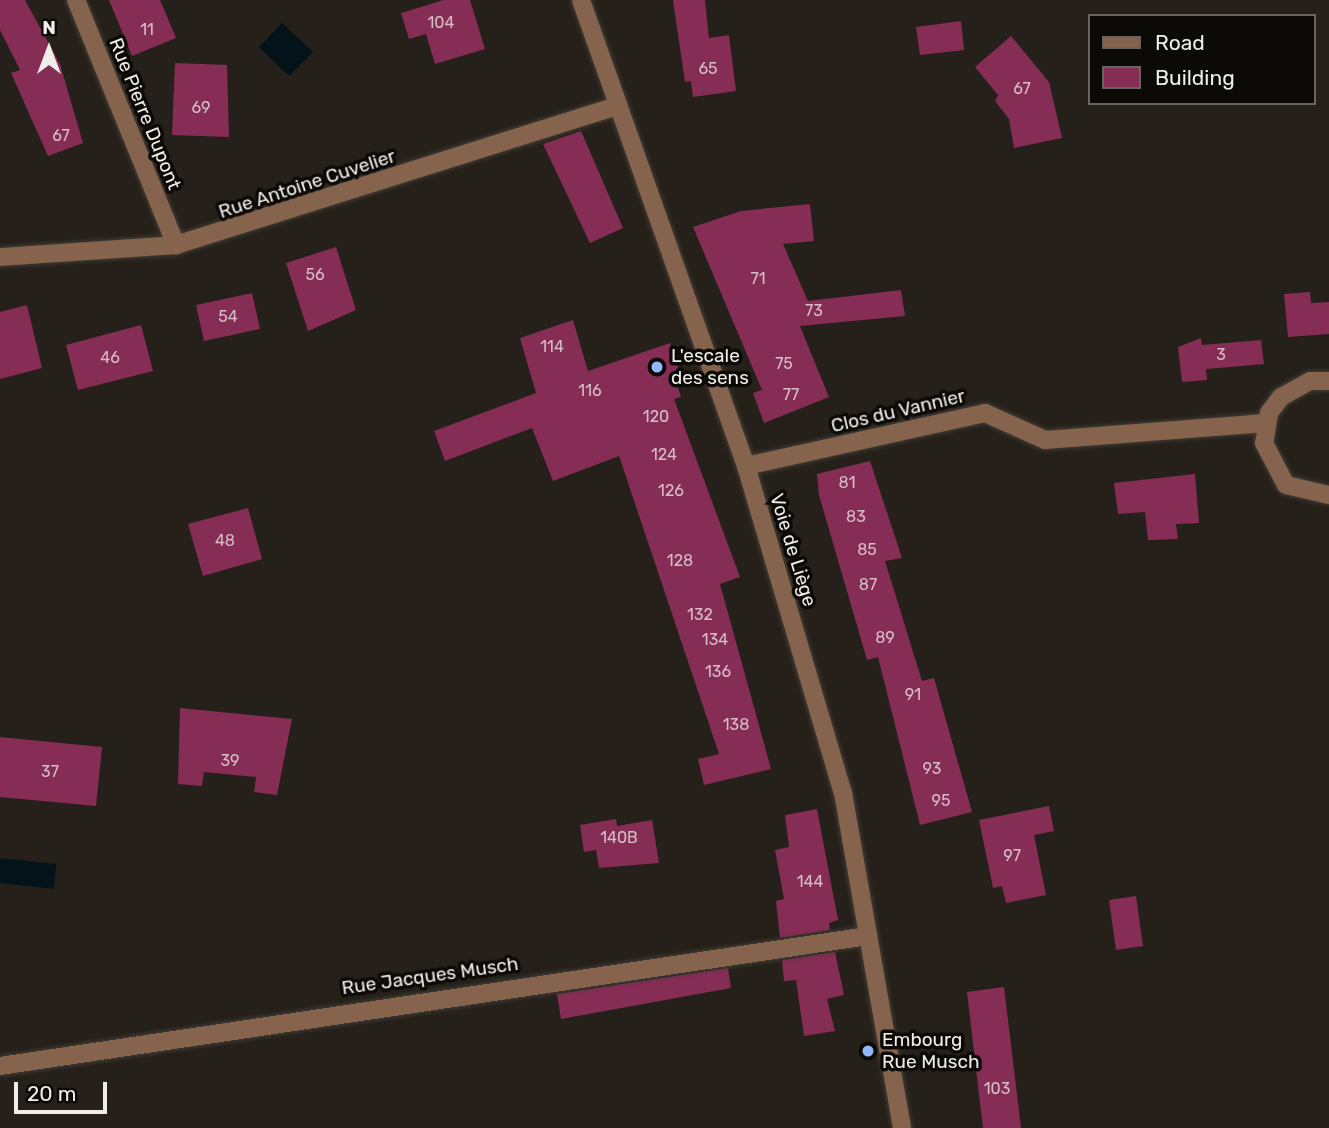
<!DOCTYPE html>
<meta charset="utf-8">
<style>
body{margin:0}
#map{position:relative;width:1329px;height:1128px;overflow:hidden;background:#252019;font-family:Rubik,sans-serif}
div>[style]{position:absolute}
.water>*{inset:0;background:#041219}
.building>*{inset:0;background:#862d56}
.roads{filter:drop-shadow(0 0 2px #423d36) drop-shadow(0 0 2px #423d36)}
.minor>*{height:18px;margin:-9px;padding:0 9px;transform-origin:9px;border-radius:9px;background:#86634c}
.dots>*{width:19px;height:19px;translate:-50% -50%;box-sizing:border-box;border:4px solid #0c0a07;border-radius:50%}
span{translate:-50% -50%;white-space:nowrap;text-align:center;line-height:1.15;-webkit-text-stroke:7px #0c0a07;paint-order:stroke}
.number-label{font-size:16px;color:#d6bdc4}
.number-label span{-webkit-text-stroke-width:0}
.street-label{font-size:19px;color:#f1ede9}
.poi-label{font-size:19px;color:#f1ede9}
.left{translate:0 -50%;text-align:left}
.legend{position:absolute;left:1088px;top:14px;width:228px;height:91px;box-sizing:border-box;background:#0c0a07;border:2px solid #686561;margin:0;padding:9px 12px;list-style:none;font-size:21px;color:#f1ede9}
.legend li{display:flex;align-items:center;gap:14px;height:35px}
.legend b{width:35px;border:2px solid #686561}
.north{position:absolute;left:14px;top:14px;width:70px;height:70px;-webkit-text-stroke:5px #0c0a07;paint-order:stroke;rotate:0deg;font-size:19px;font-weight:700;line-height:28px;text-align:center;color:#f1ede9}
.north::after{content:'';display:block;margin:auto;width:24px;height:32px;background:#f1ede9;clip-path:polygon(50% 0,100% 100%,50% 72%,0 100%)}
.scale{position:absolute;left:14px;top:1082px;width:93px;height:32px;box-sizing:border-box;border:4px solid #f1ede9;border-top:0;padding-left:9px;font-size:21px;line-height:24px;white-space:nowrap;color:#f1ede9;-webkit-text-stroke:5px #0c0a07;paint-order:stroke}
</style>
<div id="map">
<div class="water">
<i style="clip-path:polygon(282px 23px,313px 52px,289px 76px,259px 47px)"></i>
<i style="clip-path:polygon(0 858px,56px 864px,54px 889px,0 883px)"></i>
</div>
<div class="building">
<i style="clip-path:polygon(0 0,25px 0,60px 64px,83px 143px,48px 156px,11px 73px,20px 70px,0 30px)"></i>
<i style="clip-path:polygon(109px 0,160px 0,176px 38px,132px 56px)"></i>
<i style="clip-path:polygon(444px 0,470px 0,485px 49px,435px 64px,426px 34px,409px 39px,401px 13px)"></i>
<i style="clip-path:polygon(673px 0,705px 0,709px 38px,729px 35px,736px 91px,693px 97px,691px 81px,685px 82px)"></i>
<i style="clip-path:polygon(961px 21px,964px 50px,920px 55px,916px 27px)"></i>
<i style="clip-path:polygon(1011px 36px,1049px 82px,1062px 138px,1014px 148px,1009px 119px,995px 101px,998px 95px,975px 67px)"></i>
<i style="clip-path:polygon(175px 63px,227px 65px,229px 137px,172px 135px)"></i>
<i style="clip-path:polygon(581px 131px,623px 228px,590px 243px,543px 144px)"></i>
<i style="clip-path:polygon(810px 204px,814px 241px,783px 244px,808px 301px,901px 290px,905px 316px,800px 326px,829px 397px,764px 423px,753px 393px,762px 390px,693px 227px,741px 211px)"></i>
<i style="clip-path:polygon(336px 247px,356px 310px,308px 331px,286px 263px)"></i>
<i style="clip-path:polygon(1310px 292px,1311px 303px,1329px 302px,1329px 334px,1288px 337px,1284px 294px)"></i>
<i style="clip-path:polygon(252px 293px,260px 329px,204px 341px,196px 305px)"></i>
<i style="clip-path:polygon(27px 305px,42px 368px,0 379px,0 312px)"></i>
<i style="clip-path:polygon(573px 320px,588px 371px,670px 343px,681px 376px,675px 379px,681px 397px,674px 399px,740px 577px,720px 584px,771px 769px,704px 785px,698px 759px,719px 754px,619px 456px,553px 481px,532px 428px,445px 461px,434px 431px,536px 393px,520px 338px)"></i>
<i style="clip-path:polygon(141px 325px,153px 371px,78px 390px,66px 345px)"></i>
<i style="clip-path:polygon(1201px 338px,1202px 345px,1261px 340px,1264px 364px,1206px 369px,1207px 380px,1182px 382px,1178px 347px)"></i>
<i style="clip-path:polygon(870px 461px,902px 558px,885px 561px,922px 681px,934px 678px,972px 812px,920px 825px,878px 657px,867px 660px,819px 495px,817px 474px)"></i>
<i style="clip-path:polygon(1195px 474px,1199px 523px,1176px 524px,1178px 539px,1148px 540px,1145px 512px,1118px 514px,1114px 483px)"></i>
<i style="clip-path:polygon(248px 508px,262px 559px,203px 576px,188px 524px)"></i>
<i style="clip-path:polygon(180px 708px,292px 719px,277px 795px,254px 792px,256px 777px,204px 772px,202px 786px,178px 784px)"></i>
<i style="clip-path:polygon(0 737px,102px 747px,96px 806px,0 797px)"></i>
<i style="clip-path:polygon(1049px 806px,1054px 831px,1034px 835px,1046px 895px,1006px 903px,1002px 886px,993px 888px,979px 820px)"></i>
<i style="clip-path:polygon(817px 809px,838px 920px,829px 923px,830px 930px,780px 938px,776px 901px,784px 899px,775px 850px,789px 847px,785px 815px)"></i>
<i style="clip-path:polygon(616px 819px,617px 826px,652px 820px,659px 863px,599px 868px,596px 850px,584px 852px,580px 825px)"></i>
<i style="clip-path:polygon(1136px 896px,1143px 946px,1116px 950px,1109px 900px)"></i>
<i style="clip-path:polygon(835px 952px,844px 995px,827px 999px,835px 1031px,804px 1036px,796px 980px,784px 981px,782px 960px)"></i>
<i style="clip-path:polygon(728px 968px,731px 988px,561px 1019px,557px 994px)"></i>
<i style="clip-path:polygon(1004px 987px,1021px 1128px,983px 1128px,967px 992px)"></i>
</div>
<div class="roads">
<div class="minor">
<i style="left:76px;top:0;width:265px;rotate:67.8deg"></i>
<i style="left:581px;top:0;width:494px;rotate:70.5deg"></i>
<i style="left:746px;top:466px;width:341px;rotate:73.5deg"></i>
<i style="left:843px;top:793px;width:340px;rotate:80deg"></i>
<i style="left:0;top:257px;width:176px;rotate:-3.9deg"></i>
<i style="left:176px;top:245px;width:463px;rotate:-17.5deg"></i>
<i style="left:1329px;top:381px;width:19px;rotate:180deg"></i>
<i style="left:1310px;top:381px;width:33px;rotate:151deg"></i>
<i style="left:1281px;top:397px;width:20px;rotate:127deg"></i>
<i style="left:1269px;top:413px;width:30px;rotate:99deg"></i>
<i style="left:1264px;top:443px;width:47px;rotate:62.4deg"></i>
<i style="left:1286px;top:485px;width:44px;rotate:13.1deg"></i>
<i style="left:746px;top:466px;width:245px;rotate:-12.5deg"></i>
<i style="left:985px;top:413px;width:66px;rotate:24.2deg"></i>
<i style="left:1045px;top:440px;width:221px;rotate:-4.4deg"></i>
<i style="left:0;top:1066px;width:878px;rotate:-8.52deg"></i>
</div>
</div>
<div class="dots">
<i style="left:657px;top:367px;background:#94b7fd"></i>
<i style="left:868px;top:1051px;background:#94b7fd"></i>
</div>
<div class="number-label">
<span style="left:441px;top:23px">104</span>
<span style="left:147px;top:30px">11</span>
<span style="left:708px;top:69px">65</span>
<span style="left:1022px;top:89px">67</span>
<span style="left:201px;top:108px">69</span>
<span style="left:61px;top:136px">67</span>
<span style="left:315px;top:275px">56</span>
<span style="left:758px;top:279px">71</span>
<span style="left:814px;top:311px">73</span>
<span style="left:228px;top:317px">54</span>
<span style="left:552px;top:347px">114</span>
<span style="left:1221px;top:355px">3</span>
<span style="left:110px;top:358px">46</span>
<span style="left:784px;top:364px">75</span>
<span style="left:590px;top:391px">116</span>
<span style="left:791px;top:395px">77</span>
<span style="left:656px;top:417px">120</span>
<span style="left:664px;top:455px">124</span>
<span style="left:847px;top:483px">81</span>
<span style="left:671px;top:491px">126</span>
<span style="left:856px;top:517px">83</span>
<span style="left:225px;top:541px">48</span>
<span style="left:867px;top:550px">85</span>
<span style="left:680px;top:561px">128</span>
<span style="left:868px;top:585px">87</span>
<span style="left:700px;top:615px">132</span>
<span style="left:885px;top:638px">89</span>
<span style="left:715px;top:640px">134</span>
<span style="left:718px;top:672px">136</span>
<span style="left:913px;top:695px">91</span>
<span style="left:736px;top:725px">138</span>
<span style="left:230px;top:761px">39</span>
<span style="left:932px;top:769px">93</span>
<span style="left:50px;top:772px">37</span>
<span style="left:941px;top:801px">95</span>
<span style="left:619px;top:838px">140B</span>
<span style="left:1012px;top:856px">97</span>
<span style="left:810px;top:882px">144</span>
<span style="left:997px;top:1089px">103</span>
</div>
<div class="street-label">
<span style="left:145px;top:114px;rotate:68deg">Rue Pierre Dupont</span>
<span style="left:307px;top:184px;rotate:-18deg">Rue Antoine Cuvelier</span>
<span style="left:898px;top:411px;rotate:-13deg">Clos du Vannier</span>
<span style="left:793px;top:550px;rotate:73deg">Voie de Liège</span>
<span style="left:430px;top:976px;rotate:-8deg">Rue Jacques Musch</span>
</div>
<div class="poi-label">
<span class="left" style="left:671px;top:367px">L'escale<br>des sens</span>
<span class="left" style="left:882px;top:1051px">Embourg<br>Rue Musch</span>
</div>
<ul class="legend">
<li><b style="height:9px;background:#86634c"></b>Road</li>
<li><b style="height:19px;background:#862d56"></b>Building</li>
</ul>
<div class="north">N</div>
<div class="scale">20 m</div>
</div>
